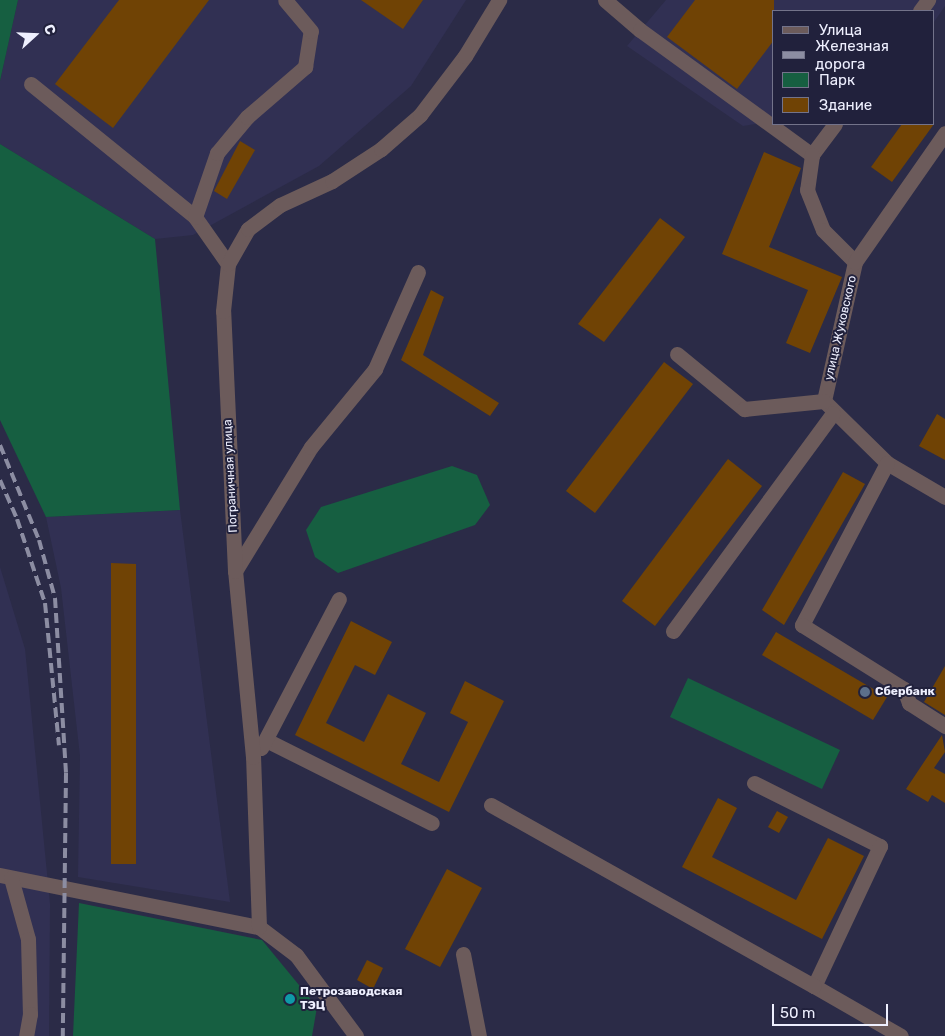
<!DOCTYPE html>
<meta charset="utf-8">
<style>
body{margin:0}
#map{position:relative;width:945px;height:1036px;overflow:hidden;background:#2b2b47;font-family:Rubik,sans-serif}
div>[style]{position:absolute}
.built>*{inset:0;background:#313053}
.green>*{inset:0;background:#165f41}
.building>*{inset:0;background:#704305}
.minor>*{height:15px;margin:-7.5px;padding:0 7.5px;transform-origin:7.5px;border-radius:7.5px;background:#6c5b5b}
.rail>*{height:4px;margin-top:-2px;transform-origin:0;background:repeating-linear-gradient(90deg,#8c8da2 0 10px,transparent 0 15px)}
.dots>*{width:14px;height:14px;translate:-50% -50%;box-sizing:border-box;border:2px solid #21213c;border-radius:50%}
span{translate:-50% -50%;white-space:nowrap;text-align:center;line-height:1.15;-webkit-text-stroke:4px #21213c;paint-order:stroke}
.street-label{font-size:12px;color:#eeeffe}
.poi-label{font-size:12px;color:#eeeffe;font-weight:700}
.left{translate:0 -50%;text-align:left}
.legend{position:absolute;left:772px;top:10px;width:162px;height:115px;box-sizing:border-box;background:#21213c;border:1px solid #73738a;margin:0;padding:6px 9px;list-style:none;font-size:15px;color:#eeeffe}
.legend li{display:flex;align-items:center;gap:10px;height:25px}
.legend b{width:25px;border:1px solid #73738a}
.north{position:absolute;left:10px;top:10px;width:50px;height:50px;-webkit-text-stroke:4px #21213c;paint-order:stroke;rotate:70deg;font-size:14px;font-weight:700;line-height:20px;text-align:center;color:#eeeffe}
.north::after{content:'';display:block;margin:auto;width:18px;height:22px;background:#eeeffe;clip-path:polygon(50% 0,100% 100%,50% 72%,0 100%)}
.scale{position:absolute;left:772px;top:1004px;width:116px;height:22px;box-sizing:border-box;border:2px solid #eeeffe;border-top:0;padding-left:6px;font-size:15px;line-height:18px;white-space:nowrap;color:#eeeffe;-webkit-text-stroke:4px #21213c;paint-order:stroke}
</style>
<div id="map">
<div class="built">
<i style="clip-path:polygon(18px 0,466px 0,411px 86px,319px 166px,193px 235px,155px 239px,0 144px,0 81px)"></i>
<i style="clip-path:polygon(666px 0,945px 0,945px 6px,934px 22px,934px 11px,774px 11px,774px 121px,743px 126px,627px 46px)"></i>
<i style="clip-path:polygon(180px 510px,230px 902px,78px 877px,80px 756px,61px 588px,46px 517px)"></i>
<i style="clip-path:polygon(0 567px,25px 649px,50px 904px,49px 1036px,0 1036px)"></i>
</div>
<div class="green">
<i style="clip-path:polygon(0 0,18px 0,0 81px)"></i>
<i style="clip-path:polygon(0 144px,155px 239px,180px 510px,46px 517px,0 420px)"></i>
<i style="clip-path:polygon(452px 466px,477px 475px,490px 505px,475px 525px,338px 573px,315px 557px,306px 530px,321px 507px)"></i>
<i style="clip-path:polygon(688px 678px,840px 750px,822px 789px,670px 717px)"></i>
<i style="clip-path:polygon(79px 903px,262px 940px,317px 1007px,312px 1036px,73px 1036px)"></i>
</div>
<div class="building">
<i style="clip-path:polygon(119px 0,209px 0,113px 128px,55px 84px)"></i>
<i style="clip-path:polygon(361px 0,423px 0,403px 29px)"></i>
<i style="clip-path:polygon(695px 0,774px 0,774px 40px,737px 89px,667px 37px)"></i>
<i style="clip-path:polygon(902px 124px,934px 124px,892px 182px,871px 167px)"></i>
<i style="clip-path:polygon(240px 141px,255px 150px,227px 199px,214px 191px)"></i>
<i style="clip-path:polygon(764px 152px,801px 168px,769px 247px,842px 277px,810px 353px,786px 343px,808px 290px,722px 254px)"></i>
<i style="clip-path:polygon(660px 218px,685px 237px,604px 342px,578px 324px)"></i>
<i style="clip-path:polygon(431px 290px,444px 297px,423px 355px,499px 403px,490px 416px,401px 360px)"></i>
<i style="clip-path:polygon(664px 362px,693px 384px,595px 513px,566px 491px)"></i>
<i style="clip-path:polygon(937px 414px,945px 419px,945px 460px,919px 446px)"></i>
<i style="clip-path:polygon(728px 459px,762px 486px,655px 626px,622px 601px)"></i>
<i style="clip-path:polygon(843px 472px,865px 484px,784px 625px,762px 610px)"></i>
<i style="clip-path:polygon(111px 563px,136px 564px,136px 864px,111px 864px)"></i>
<i style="clip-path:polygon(351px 621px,392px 642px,375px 675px,355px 665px,326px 723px,364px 742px,388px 694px,426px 713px,401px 764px,439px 782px,468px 722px,450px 713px,465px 681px,504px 701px,449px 812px,295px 735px)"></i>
<i style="clip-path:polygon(776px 632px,887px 697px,873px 720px,762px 655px)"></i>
<i style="clip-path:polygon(945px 666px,945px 715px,924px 702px)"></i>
<i style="clip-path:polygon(942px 735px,945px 752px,934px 768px,945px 774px,945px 803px,932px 795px,928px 802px,906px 789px)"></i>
<i style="clip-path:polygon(718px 798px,737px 808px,712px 857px,796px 900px,828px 838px,864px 856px,822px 939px,682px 867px)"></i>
<i style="clip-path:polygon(777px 811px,788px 817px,779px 833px,768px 827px)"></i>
<i style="clip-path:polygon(447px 869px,482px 888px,440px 967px,405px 949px)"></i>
<i style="clip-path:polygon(367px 960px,383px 968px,373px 989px,357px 980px)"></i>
</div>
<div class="minor">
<i style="left:605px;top:0;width:46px;rotate:40.6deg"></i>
<i style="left:640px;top:30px;width:213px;rotate:36deg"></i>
<i style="left:920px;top:11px;width:14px;rotate:-54deg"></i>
<i style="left:31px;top:84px;width:211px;rotate:39deg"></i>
<i style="left:195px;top:217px;width:57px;rotate:54.9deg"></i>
<i style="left:835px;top:124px;width:39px;rotate:127deg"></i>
<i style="left:812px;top:155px;width:35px;rotate:98deg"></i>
<i style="left:807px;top:190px;width:43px;rotate:68.2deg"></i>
<i style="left:823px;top:230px;width:45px;rotate:45deg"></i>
<i style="left:855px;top:262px;width:142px;rotate:102.6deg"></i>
<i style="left:824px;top:401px;width:88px;rotate:44.5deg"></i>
<i style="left:887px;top:463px;width:67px;rotate:30.4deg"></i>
<i style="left:195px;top:217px;width:68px;rotate:-71deg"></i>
<i style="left:217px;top:153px;width:47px;rotate:-50.2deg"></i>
<i style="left:247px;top:117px;width:77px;rotate:-40.8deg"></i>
<i style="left:305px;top:67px;width:36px;rotate:-81deg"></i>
<i style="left:311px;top:31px;width:40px;rotate:-130deg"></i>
<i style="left:855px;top:262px;width:157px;rotate:-55.1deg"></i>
<i style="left:677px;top:354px;width:87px;rotate:39.4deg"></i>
<i style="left:744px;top:409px;width:80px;rotate:-5.7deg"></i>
<i style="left:887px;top:463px;width:183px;rotate:117.7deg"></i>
<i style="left:802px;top:625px;width:120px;rotate:32.1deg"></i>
<i style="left:904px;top:689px;width:15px;rotate:70deg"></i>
<i style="left:909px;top:703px;width:43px;rotate:32.6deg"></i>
<i style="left:235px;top:571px;width:145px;rotate:-58.5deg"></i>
<i style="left:311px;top:447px;width:101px;rotate:-50.6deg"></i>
<i style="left:375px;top:369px;width:106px;rotate:-66.1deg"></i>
<i style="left:673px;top:631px;width:270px;rotate:-53.7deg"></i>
<i style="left:268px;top:741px;width:183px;rotate:26.6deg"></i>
<i style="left:261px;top:748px;width:168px;rotate:-62.4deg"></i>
<i style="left:754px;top:783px;width:141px;rotate:26.6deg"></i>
<i style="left:880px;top:846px;width:155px;rotate:115.2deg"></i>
<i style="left:814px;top:986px;width:100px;rotate:29.9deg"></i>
<i style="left:491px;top:805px;width:370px;rotate:29.3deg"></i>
<i style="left:0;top:875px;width:264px;rotate:11.4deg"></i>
<i style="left:11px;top:878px;width:63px;rotate:74.4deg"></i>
<i style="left:28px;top:939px;width:75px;rotate:88.5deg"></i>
<i style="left:30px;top:1014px;width:22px;rotate:100deg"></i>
<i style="left:463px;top:954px;width:84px;rotate:79deg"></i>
<i style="left:356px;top:1036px;width:101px;rotate:-126.5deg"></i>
<i style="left:296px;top:955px;width:46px;rotate:-142.9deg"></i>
<i style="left:259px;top:927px;width:170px;rotate:-92deg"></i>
<i style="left:253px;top:757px;width:187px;rotate:-95.5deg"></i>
<i style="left:235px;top:571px;width:260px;rotate:-92.6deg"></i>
<i style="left:223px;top:311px;width:47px;rotate:-83.9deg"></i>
<i style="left:228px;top:264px;width:40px;rotate:-60.3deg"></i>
<i style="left:248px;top:229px;width:40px;rotate:-37deg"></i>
<i style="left:280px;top:205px;width:57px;rotate:-24.8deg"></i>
<i style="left:332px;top:181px;width:59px;rotate:-33.1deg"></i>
<i style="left:381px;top:149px;width:52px;rotate:-41.1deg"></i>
<i style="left:420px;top:115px;width:74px;rotate:-52.7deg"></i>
<i style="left:465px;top:56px;width:66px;rotate:-58.7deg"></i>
</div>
<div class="rail">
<i style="left:0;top:445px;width:103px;rotate:67.7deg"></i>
<i style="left:39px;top:540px;width:60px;rotate:74.6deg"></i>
<i style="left:55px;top:598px;width:175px;rotate:86.4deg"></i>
<i style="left:66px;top:773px;width:263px;rotate:90.7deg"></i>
<i style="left:0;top:480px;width:43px;rotate:66.4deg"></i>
<i style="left:17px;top:519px;width:89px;rotate:71.6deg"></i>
<i style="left:45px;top:603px;width:143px;rotate:84.4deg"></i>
</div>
<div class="dots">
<i style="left:865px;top:692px;background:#5c6f8a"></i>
<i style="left:290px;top:999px;background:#0f9aa8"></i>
</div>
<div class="street-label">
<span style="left:841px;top:328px;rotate:-77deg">улица Жуковского</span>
<span style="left:231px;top:476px;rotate:-93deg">Пограничная улица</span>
</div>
<div class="poi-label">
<span class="left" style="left:875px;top:692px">Сбербанк</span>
<span class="left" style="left:300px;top:999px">Петрозаводская<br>ТЭЦ</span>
</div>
<ul class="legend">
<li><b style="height:6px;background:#6c5b5b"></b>Улица</li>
<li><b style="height:6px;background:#8c8da2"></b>Железная дорога</li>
<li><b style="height:14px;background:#165f41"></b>Парк</li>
<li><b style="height:14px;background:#704305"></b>Здание</li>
</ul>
<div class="north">С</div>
<div class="scale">50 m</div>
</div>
